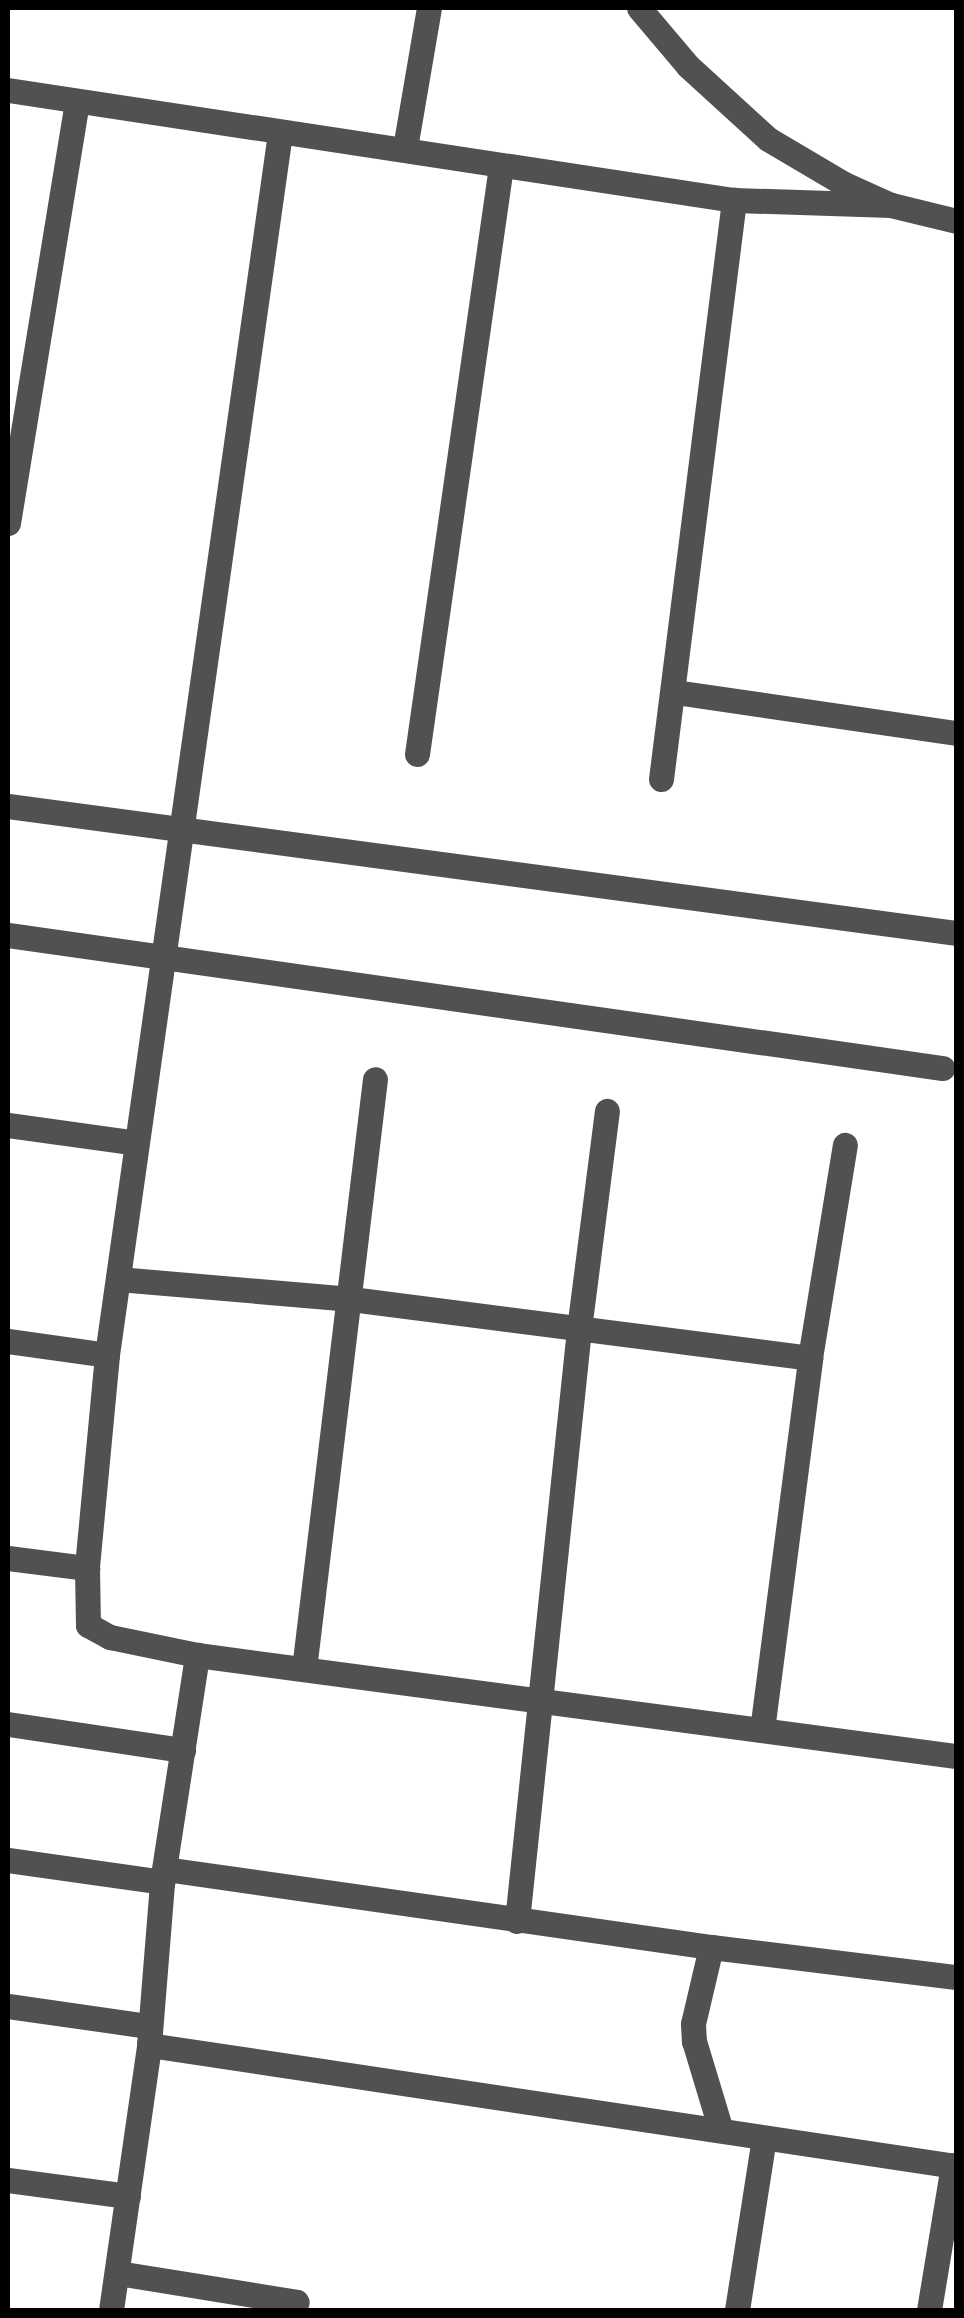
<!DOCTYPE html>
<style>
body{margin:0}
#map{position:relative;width:964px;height:2318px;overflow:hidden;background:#fff;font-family:"PT Sans Narrow",sans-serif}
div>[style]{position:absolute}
.minor>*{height:25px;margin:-12.5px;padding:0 12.5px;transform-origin:12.5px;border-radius:12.5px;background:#515151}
span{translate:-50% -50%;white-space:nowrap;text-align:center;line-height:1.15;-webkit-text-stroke:8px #fff;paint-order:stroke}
.frame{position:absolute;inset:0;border:10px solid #000;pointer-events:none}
</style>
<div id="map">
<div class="minor">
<i style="left:639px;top:8px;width:76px;rotate:49.8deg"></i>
<i style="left:688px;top:66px;width:108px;rotate:42.4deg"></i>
<i style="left:768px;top:139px;width:88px;rotate:30.6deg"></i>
<i style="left:844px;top:184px;width:51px;rotate:24.1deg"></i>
<i style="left:891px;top:205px;width:67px;rotate:13.8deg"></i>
<i style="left:8px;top:90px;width:734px;rotate:8.62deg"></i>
<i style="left:734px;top:200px;width:157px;rotate:1.8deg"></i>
<i style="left:280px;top:133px;width:1234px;rotate:98.06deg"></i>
<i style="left:107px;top:1355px;width:214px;rotate:95.4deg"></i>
<i style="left:87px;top:1568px;width:57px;rotate:89deg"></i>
<i style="left:88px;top:1625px;width:25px;rotate:29deg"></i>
<i style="left:110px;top:1637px;width:89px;rotate:11.7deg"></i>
<i style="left:197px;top:1655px;width:766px;rotate:7.58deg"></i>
<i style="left:405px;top:148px;width:142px;rotate:-80.3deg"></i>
<i style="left:8px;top:523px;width:426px;rotate:-80.7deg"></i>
<i style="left:675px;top:692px;width:284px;rotate:8.3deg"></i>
<i style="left:417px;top:754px;width:594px;rotate:-81.87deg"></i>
<i style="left:661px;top:779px;width:584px;rotate:-82.81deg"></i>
<i style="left:8px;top:806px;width:956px;rotate:7.63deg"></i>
<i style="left:8px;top:935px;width:944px;rotate:8.1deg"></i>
<i style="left:8px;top:1125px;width:130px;rotate:7.9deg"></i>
<i style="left:118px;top:1279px;width:234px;rotate:4.9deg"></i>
<i style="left:351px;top:1299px;width:463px;rotate:7.3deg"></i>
<i style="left:8px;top:1341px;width:100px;rotate:8deg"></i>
<i style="left:8px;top:1558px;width:80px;rotate:7.2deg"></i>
<i style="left:304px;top:1669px;width:594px;rotate:-83.14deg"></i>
<i style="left:8px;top:1724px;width:177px;rotate:8.5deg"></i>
<i style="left:762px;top:1730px;width:375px;rotate:-82.6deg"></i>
<i style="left:810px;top:1358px;width:216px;rotate:-80.7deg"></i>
<i style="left:8px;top:1860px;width:156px;rotate:8.1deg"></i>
<i style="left:165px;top:1869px;width:552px;rotate:8.13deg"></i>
<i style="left:711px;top:1947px;width:247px;rotate:7deg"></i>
<i style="left:517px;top:1921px;width:595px;rotate:-84.02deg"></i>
<i style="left:579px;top:1329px;width:220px;rotate:-82.7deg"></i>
<i style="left:711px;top:1947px;width:79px;rotate:103.2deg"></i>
<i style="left:693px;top:2024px;width:17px;rotate:87deg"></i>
<i style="left:694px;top:2041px;width:90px;rotate:73.2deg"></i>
<i style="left:8px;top:2006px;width:142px;rotate:8.1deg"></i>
<i style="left:149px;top:2045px;width:816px;rotate:8.53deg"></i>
<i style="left:8px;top:2180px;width:121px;rotate:7.6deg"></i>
<i style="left:118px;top:2273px;width:181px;rotate:9.2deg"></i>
<i style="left:111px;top:2310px;width:268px;rotate:-81.8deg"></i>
<i style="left:149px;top:2045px;width:164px;rotate:-85.4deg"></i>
<i style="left:162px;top:1882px;width:230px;rotate:-81.2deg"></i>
<i style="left:737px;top:2310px;width:174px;rotate:-81.1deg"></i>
<i style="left:929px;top:2310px;width:147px;rotate:-80.6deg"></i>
</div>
<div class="frame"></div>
</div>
